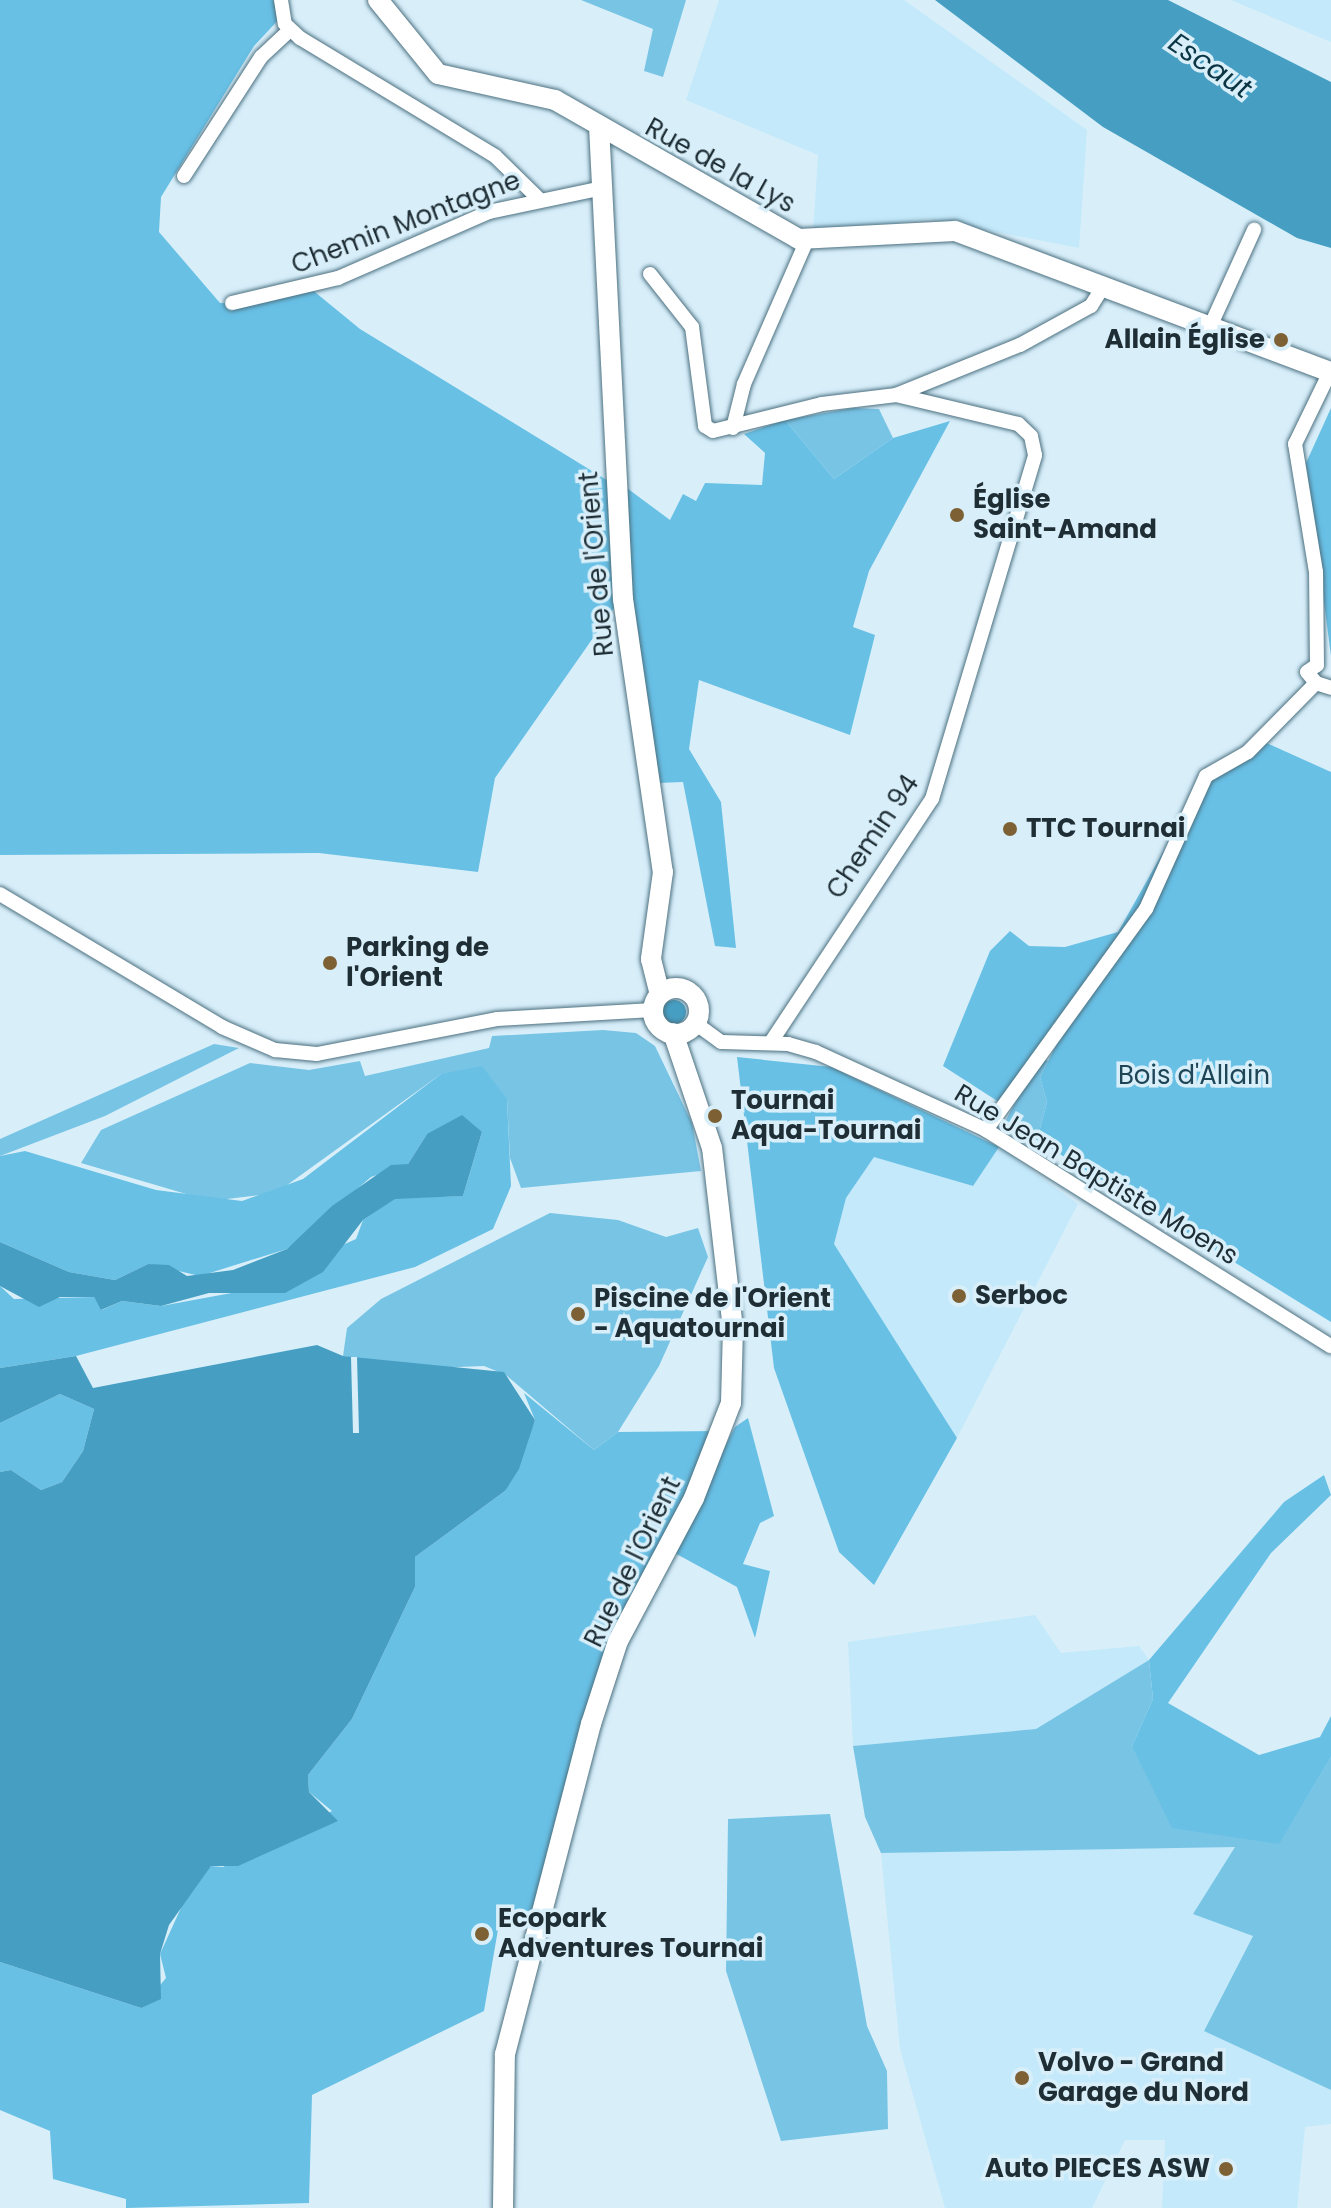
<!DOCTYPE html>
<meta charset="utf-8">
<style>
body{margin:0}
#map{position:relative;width:1331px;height:2208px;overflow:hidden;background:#d8effa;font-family:Poppins,sans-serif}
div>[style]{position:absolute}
.built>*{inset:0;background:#c3e9fa}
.green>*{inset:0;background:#78c4e5}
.forest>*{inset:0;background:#68c0e5}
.water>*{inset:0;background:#469fc3}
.round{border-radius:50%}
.pier>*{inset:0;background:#d8effa}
.roads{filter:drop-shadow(0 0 2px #4c7080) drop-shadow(0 0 2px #4c7080)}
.street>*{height:14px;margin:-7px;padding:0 7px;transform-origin:7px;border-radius:7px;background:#fff}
.secondary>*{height:20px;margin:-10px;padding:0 10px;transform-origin:10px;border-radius:10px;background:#fff}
.secondary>.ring{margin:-10px;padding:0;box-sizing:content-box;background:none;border:20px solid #fff;border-radius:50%}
.dots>*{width:22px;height:22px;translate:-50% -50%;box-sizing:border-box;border:4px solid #d8effa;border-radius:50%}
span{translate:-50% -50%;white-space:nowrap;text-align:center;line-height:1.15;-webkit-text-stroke:7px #d8effa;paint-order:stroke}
.street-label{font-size:26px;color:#1f2e35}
.poi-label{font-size:26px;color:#1f2e35;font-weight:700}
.right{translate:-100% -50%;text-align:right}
.left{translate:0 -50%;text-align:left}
.park-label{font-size:26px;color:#1f4657}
.water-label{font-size:28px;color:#0c3544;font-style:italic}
</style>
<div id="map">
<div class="built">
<i style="clip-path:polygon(719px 0,904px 0,1087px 130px,1079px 248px,929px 219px,813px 233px,818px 155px,686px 100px)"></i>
<i style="clip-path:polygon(1231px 0,1331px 0,1331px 42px)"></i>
<i style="clip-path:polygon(999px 1147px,1078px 1204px,957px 1438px,833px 1244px,846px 1198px,874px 1156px,972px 1186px)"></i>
<i style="clip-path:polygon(1035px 1615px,1061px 1653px,1139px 1646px,1149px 1660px,1036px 1729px,853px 1746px,848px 1642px)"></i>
<i style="clip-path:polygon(1235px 1846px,1253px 1936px,1204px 2030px,1331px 2090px,1331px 2124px,1305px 2127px,1297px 2208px,1162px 2208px,1165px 2140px,1125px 2140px,1092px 2208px,945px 2208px,900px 2049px,881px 1853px)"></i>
</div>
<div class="green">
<i style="clip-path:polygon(581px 0,686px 0,663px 77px,644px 71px,653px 29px)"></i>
<i style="clip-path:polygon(853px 408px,879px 409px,893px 438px,834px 479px,785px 420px)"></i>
<i style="clip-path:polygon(603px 1030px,636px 1033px,655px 1046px,692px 1123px,701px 1171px,521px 1188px,510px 1158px,507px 1099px,441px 1074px,276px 1193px,210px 1201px,81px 1163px,101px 1130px,250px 1063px,309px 1070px,360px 1061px,365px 1076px,489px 1048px,492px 1036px)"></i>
<i style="clip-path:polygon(214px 1044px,239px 1048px,105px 1116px,0 1156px,0 1139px)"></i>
<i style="clip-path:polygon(1040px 1056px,1048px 1061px,1040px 1077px,1047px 1102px,1037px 1140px,1005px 1122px)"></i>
<i style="clip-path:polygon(550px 1213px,618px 1220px,666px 1237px,698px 1228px,708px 1257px,659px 1366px,618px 1432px,594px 1450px,506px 1375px,484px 1366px,433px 1368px,343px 1356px,347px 1328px,381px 1299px)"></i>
<i style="clip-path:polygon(1149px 1660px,1153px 1699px,1132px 1746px,1279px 1843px,1331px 1757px,1331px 2090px,1204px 2031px,1253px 1936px,1193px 1914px,1235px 1847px,881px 1853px,865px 1817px,853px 1746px,1036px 1729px)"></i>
<i style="clip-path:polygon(830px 1814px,867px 2026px,887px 2071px,888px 2129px,781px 2141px,726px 1971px,728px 1819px)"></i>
</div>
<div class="forest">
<i style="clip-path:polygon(0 0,273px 0,282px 16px,254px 46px,161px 197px,159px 232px,220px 303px,251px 304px,310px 288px,360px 329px,610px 482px,614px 608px,495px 778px,478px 872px,319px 853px,0 855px)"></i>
<i style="clip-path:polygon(1331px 408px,1331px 656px,1306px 463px)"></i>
<i style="clip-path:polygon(785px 420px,834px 479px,893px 438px,950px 421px,869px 571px,853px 627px,875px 635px,850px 735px,699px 680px,689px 749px,721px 802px,736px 948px,715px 946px,683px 782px,658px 783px,616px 480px,670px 520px,683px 494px,696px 501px,705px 483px,762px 485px,765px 453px,744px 434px)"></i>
<i style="clip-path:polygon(1262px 741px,1331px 772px,1331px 1322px,1037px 1140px,1047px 1102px,1040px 1077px,1064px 1030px,1002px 1104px,943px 1066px,990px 951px,1010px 931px,1029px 946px,1065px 947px,1118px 932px,1206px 776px)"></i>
<i style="clip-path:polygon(737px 1057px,831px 1067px,999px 1147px,973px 1186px,874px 1157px,846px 1198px,834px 1244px,957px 1438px,874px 1585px,839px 1552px,774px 1368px)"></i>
<i style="clip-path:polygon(482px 1066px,507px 1099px,511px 1186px,493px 1229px,415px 1267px,76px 1356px,0 1368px,0 1286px,14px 1299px,94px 1297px,102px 1310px,122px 1301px,161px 1306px,237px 1292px,356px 1239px,363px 1220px,395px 1198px,463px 1196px,482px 1132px,427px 1134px,408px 1164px,371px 1177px,287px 1249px,200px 1276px,148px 1264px,115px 1280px,69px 1272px,0 1242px,0 1156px,25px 1151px,156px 1190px,242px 1201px,303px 1179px,441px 1074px)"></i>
<i style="clip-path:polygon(524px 1393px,594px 1450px,618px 1432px,720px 1431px,602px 1659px,533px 1911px,501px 1912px,484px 2011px,312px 2095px,309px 2203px,126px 2208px,126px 2199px,53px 2179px,50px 2131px,0 2110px,0 1962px,141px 2008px,166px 1978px,160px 1954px,190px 1888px,211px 1866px,223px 1867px,332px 1811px,309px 1792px,308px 1775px,352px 1719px,415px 1587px,415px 1557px,505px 1491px,535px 1420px)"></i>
<i style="clip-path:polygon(60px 1394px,94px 1409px,83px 1451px,62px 1482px,41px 1490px,11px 1470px,0 1472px,0 1423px)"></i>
<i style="clip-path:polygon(748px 1418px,774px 1516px,760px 1523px,743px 1564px,770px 1571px,755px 1638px,737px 1587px,671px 1551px,735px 1427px)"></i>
<i style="clip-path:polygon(1324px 1475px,1331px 1495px,1271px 1553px,1168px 1703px,1259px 1755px,1320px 1737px,1331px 1716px,1331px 1757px,1279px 1844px,1172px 1828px,1132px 1746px,1153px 1699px,1149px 1660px,1284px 1502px)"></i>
</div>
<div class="water">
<i style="clip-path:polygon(935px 0,1168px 0,1331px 82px,1331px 248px,1297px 238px,1103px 127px)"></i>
<i class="round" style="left:662px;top:1000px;width:24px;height:24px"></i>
<i style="clip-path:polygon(462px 1115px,482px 1132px,463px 1196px,395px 1199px,363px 1220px,323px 1272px,285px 1293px,209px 1293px,161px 1306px,122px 1301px,101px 1310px,94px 1297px,60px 1297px,39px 1307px,0 1286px,0 1242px,69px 1272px,115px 1280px,148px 1264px,169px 1265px,187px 1276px,233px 1270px,287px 1249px,332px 1206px,391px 1165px,408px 1164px,427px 1134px)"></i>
<i style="clip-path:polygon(317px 1345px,343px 1356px,504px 1372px,535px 1420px,519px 1469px,505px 1491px,415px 1557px,415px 1587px,352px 1719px,308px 1775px,309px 1792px,338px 1821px,238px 1866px,211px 1866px,169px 1925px,160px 1954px,161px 1999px,141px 2008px,0 1962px,0 1472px,11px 1470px,41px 1490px,62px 1482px,83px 1451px,94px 1409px,60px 1394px,0 1423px,0 1368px,76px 1356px,93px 1388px)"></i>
</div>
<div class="pier">
<i style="clip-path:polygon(351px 1357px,357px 1357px,359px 1433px,353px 1433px)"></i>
</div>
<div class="roads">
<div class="street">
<i style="left:281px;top:0;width:24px;rotate:81deg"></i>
<i style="left:285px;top:24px;width:21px;rotate:43deg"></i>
<i style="left:300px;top:38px;width:228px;rotate:31.2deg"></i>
<i style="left:495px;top:156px;width:60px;rotate:44.3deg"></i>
<i style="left:184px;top:176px;width:142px;rotate:-57.1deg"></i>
<i style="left:261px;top:57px;width:40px;rotate:-43deg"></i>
<i style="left:650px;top:274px;width:68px;rotate:51.6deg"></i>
<i style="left:692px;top:327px;width:100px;rotate:82.5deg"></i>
<i style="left:705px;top:426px;width:9px;rotate:32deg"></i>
<i style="left:713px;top:431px;width:112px;rotate:-13.9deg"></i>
<i style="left:822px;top:404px;width:75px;rotate:-6.9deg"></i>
<i style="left:896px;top:395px;width:134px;rotate:-22deg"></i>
<i style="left:1020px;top:345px;width:81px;rotate:-28.8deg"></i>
<i style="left:1091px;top:306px;width:25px;rotate:-58deg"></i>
<i style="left:232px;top:303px;width:109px;rotate:-13.3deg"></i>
<i style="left:338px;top:278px;width:165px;rotate:-23.6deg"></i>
<i style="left:489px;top:212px;width:111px;rotate:-11.9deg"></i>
<i style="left:1210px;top:327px;width:107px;rotate:-65.6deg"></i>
<i style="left:733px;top:428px;width:45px;rotate:-76deg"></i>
<i style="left:744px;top:384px;width:157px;rotate:-66.4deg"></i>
<i style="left:1316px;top:683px;width:14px;rotate:-129deg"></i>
<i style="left:1307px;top:672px;width:12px;rotate:-35deg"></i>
<i style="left:1317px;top:665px;width:93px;rotate:-90.6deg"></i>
<i style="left:1316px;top:572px;width:130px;rotate:-99.3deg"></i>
<i style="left:1295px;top:444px;width:80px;rotate:-64.1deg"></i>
<i style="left:0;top:894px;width:259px;rotate:30.9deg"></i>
<i style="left:222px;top:1027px;width:58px;rotate:23.5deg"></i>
<i style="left:275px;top:1050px;width:42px;rotate:5.4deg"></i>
<i style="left:317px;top:1054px;width:183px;rotate:-11deg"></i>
<i style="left:497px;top:1019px;width:156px;rotate:-3.3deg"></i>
<i style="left:695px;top:1023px;width:32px;rotate:36deg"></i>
<i style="left:721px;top:1042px;width:67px;rotate:1.7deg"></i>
<i style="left:788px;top:1044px;width:29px;rotate:16deg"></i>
<i style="left:816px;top:1052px;width:187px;rotate:24.6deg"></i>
<i style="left:986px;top:1130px;width:407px;rotate:32.1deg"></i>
<i style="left:771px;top:1042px;width:291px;rotate:-56.5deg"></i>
<i style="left:932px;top:799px;width:359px;rotate:-73.3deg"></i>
<i style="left:1035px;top:455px;width:19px;rotate:-102deg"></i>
<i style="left:1031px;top:436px;width:18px;rotate:-137deg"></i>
<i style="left:1018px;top:424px;width:125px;rotate:-166.6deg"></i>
<i style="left:986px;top:1130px;width:273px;rotate:-54.1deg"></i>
<i style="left:1146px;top:909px;width:146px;rotate:-65.7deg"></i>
<i style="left:1206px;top:776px;width:48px;rotate:-29.7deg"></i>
<i style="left:1248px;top:752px;width:97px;rotate:-45.4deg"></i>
<i style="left:1316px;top:683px;width:16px;rotate:18deg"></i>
</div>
<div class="secondary">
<i style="left:378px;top:0;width:95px;rotate:51deg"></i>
<i style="left:438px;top:74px;width:120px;rotate:12.5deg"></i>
<i style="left:555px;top:100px;width:281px;rotate:29.7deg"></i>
<i style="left:799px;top:239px;width:156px;rotate:-2.9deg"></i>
<i style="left:955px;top:231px;width:402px;rotate:20.6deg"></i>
<i style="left:599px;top:126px;width:474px;rotate:87.1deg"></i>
<i style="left:623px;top:599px;width:276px;rotate:81.7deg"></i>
<i style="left:663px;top:872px;width:88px;rotate:97.9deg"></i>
<i style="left:651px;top:959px;width:36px;rotate:76deg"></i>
<i class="ring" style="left:653px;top:988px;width:26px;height:26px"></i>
<i style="left:503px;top:2208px;width:154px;rotate:-89.3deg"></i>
<i style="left:505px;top:2054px;width:341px;rotate:-75.4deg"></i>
<i style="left:591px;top:1724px;width:87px;rotate:-72deg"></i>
<i style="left:618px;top:1641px;width:162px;rotate:-62deg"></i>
<i style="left:694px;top:1498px;width:102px;rotate:-68.7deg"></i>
<i style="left:731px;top:1403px;width:74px;rotate:-88.5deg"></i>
<i style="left:733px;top:1329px;width:182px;rotate:-96.6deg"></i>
<i style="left:712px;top:1148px;width:121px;rotate:-108.7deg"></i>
</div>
</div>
<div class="dots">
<i style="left:1281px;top:340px;background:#7d6134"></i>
<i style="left:957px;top:515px;background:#7d6134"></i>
<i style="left:1010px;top:829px;background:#7d6134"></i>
<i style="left:330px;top:963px;background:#7d6134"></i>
<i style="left:715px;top:1116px;background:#7d6134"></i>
<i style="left:959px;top:1296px;background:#7d6134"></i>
<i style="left:578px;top:1314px;background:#7d6134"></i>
<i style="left:482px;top:1934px;background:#7d6134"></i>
<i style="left:1022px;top:2078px;background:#7d6134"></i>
<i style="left:1226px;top:2169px;background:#7d6134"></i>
</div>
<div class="street-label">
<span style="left:720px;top:166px;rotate:29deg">Rue de la Lys</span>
<span style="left:406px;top:223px;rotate:-21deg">Chemin Montagne</span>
<span style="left:597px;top:564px;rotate:-95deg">Rue de l'Orient</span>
<span style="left:873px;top:837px;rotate:-56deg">Chemin 94</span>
<span style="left:1096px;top:1175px;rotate:31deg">Rue Jean Baptiste Moens</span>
<span style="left:633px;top:1562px;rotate:-64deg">Rue de l'Orient</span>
</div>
<div class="poi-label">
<span class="right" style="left:1265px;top:340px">Allain Église</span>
<span class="left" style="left:973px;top:515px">Église<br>Saint-Amand</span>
<span class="left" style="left:1026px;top:829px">TTC Tournai</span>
<span class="left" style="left:346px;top:963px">Parking de<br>l'Orient</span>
<span class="left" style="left:731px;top:1116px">Tournai<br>Aqua-Tournai</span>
<span class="left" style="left:975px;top:1296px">Serboc</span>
<span class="left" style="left:594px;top:1314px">Piscine de l'Orient<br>- Aquatournai</span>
<span class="left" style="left:498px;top:1934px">Ecopark<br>Adventures Tournai</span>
<span class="left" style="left:1038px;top:2078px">Volvo - Grand<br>Garage du Nord</span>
<span class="right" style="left:1210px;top:2169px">Auto PIECES ASW</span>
</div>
<div class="park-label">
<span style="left:1194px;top:1076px">Bois d'Allain</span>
</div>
<div class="water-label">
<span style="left:1210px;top:66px;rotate:34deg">Escaut</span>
</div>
</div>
